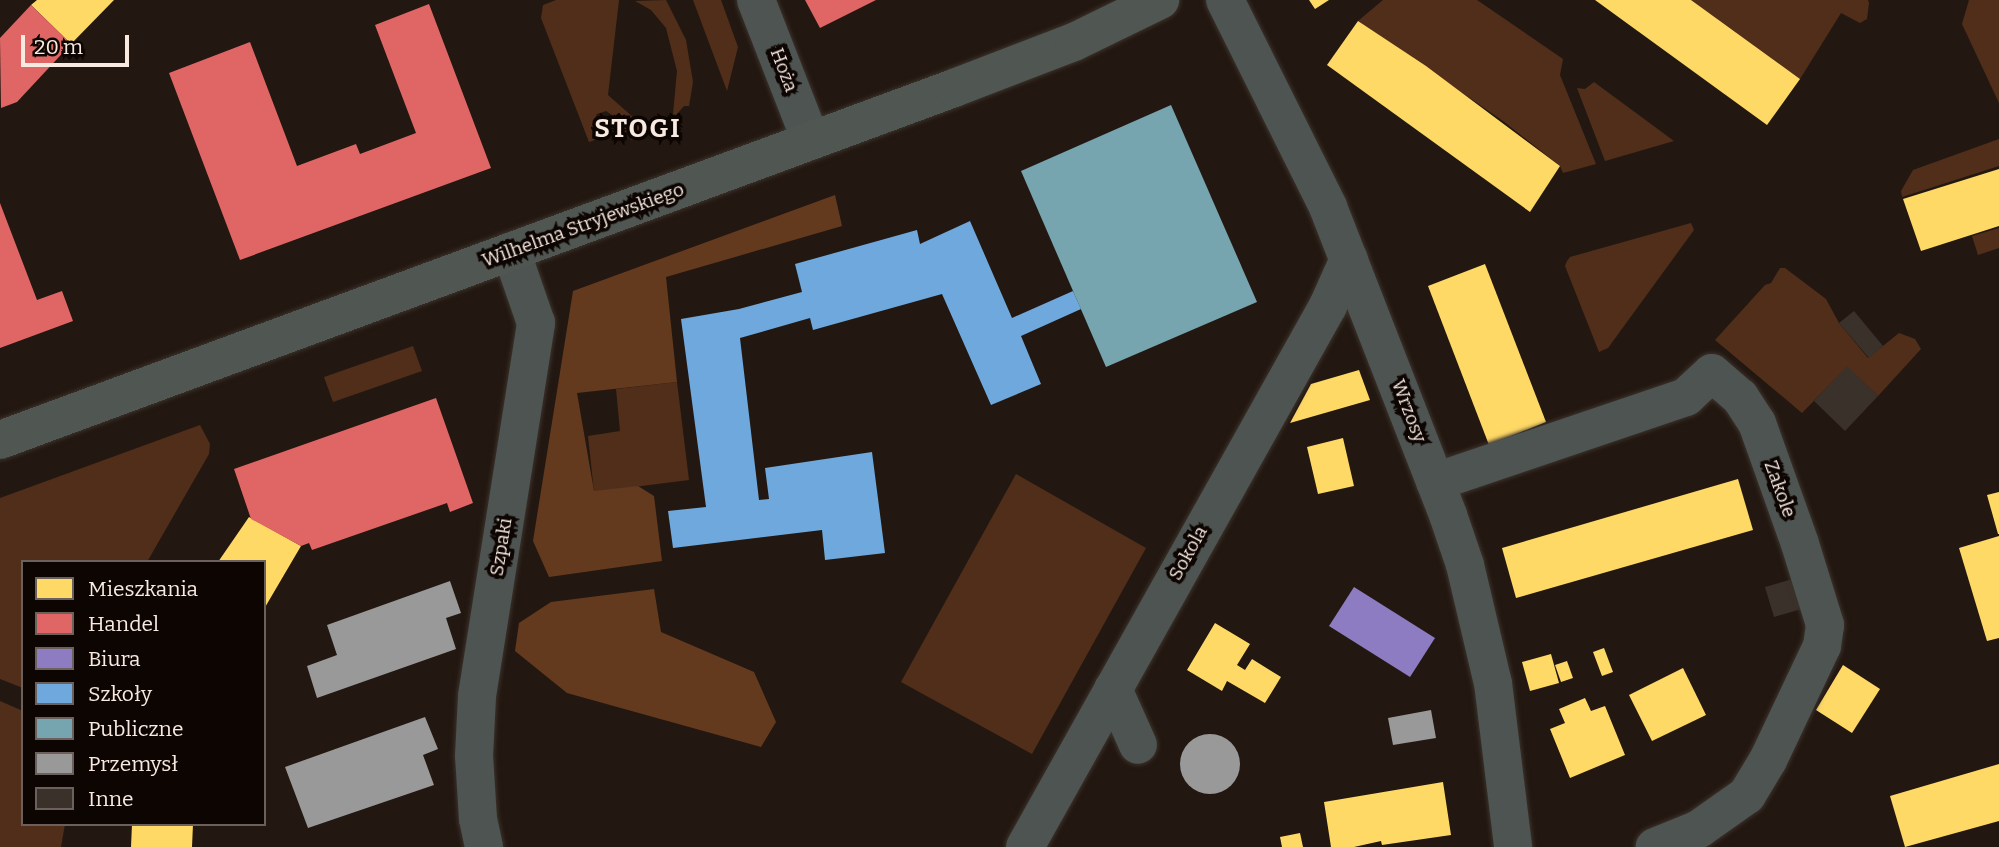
<!DOCTYPE html>
<meta charset="utf-8">
<style>
body{margin:0}
#map{position:relative;width:1999px;height:847px;overflow:hidden;background:#231811;font-family:Bitter,serif}
div>[style]{position:absolute}
.green>*{inset:0;background:#502e1a}
.forest>*{inset:0;background:#643a1f}
.homes>*{inset:0;background:#ffd966}
.shops>*{inset:0;background:#e06666}
.offices>*{inset:0;background:#8e7cc3}
.schools>*{inset:0;background:#6fa8dc}
.public>*{inset:0;background:#76a5af}
.industry>*{inset:0;background:#999}
.round{border-radius:50%}
.building>*{inset:0;background:#3b312b}
.roads{filter:drop-shadow(0 0 2px #3b322c) drop-shadow(0 0 2px #3b322c)}
.street>*{height:38px;margin:-19px;padding:0 19px;transform-origin:19px;border-radius:19px;background:#4e5451}
.secondary>*{height:38px;margin:-19px;padding:0 19px;transform-origin:19px;border-radius:19px;background:#505652}
span{translate:-50% -50%;white-space:nowrap;text-align:center;line-height:1.15;-webkit-text-stroke:7px #0d0502;paint-order:stroke}
.street-label{font-size:19px;color:#f8e9e1}
.district-label{font-size:26px;color:#f8e9e1;font-weight:700;letter-spacing:2px}
.legend{position:absolute;left:21px;top:560px;width:245px;height:266px;box-sizing:border-box;background:#0d0502;border:2px solid #6b605b;margin:0;padding:9px 12px;list-style:none;font-size:21px;color:#f8e9e1}
.legend li{display:flex;align-items:center;gap:14px;height:35px}
.legend b{width:35px;border:2px solid #6b605b}
.scale{position:absolute;left:21px;top:35px;width:108px;height:32px;box-sizing:border-box;border:4px solid #f8e9e1;border-top:0;padding-left:9px;font-size:21px;line-height:24px;white-space:nowrap;color:#f8e9e1;-webkit-text-stroke:5px #0d0502;paint-order:stroke}
</style>
<div id="map">
<div class="green">
<i style="clip-path:polygon(556px 0,619px 0,608px 95px,643px 126px,648px 129px,653px 125px,654px 131px,631px 140px,631px 135px,623px 132px,621px 121px,606px 111px,597px 114px,593px 122px,594px 132px,600px 138px,589px 142px,541px 18px,543px 5px)"></i>
<i style="clip-path:polygon(666px 0,686px 40px,693px 82px,689px 106px,684px 106px,676px 115px,673px 114px,677px 71px,666px 28px,651px 10px,635px 1px)"></i>
<i style="clip-path:polygon(693px 0,721px 0,738px 47px,727px 91px)"></i>
<i style="clip-path:polygon(1383px 0,1477px 0,1563px 59px,1560px 75px,1596px 164px,1563px 173px,1560px 166px,1503px 121px,1358px 21px)"></i>
<i style="clip-path:polygon(1691px 0,1868px 0,1869px 3px,1867px 19px,1860px 23px,1841px 13px,1800px 79px)"></i>
<i style="clip-path:polygon(1969px 0,1999px 0,1999px 103px,1962px 24px)"></i>
<i style="clip-path:polygon(1594px 82px,1674px 141px,1605px 161px,1577px 88px,1585px 89px)"></i>
<i style="clip-path:polygon(1999px 139px,1999px 166px,1902px 197px,1901px 191px,1913px 170px)"></i>
<i style="clip-path:polygon(1691px 223px,1694px 230px,1608px 348px,1599px 352px,1565px 266px,1567px 261px,1570px 257px)"></i>
<i style="clip-path:polygon(1999px 228px,1999px 248px,1978px 255px,1972px 236px)"></i>
<i style="clip-path:polygon(1780px 268px,1785px 268px,1826px 299px,1839px 323px,1868px 358px,1899px 333px,1915px 339px,1921px 349px,1878px 396px,1847px 367px,1802px 413px,1715px 340px,1765px 285px,1771px 283px)"></i>
<i style="clip-path:polygon(413px 346px,422px 371px,333px 402px,324px 377px)"></i>
<i style="clip-path:polygon(677px 382px,689px 480px,594px 492px,588px 436px,620px 431px,616px 389px)"></i>
<i style="clip-path:polygon(200px 425px,210px 444px,209px 454px,147px 562px,23px 562px,23px 688px,0 679px,0 498px)"></i>
<i style="clip-path:polygon(1016px 474px,1146px 548px,1032px 754px,901px 682px)"></i>
<i style="clip-path:polygon(0 701px,23px 711px,23px 824px,65px 824px,61px 847px,0 847px)"></i>
</div>
<div class="forest">
<i style="clip-path:polygon(835px 195px,842px 226px,666px 277px,677px 382px,577px 393px,594px 491px,638px 486px,654px 496px,662px 561px,549px 577px,533px 541px,573px 291px)"></i>
<i style="clip-path:polygon(654px 589px,661px 632px,754px 672px,776px 722px,761px 747px,567px 693px,515px 651px,519px 623px,551px 602px)"></i>
</div>
<div class="homes">
<i style="clip-path:polygon(37px 0,114px 0,71px 44px,31px 5px)"></i>
<i style="clip-path:polygon(1309px 0,1329px 0,1315px 9px)"></i>
<i style="clip-path:polygon(1595px 0,1691px 0,1800px 79px,1767px 125px)"></i>
<i style="clip-path:polygon(1358px 21px,1426px 66px,1560px 166px,1530px 212px,1327px 65px)"></i>
<i style="clip-path:polygon(1999px 169px,1999px 226px,1921px 251px,1903px 199px)"></i>
<i style="clip-path:polygon(1485px 264px,1546px 422px,1489px 445px,1428px 286px)"></i>
<i style="clip-path:polygon(1359px 370px,1370px 400px,1290px 423px,1311px 384px)"></i>
<i style="clip-path:polygon(1343px 438px,1354px 486px,1318px 494px,1307px 447px)"></i>
<i style="clip-path:polygon(1738px 479px,1753px 530px,1516px 598px,1502px 548px)"></i>
<i style="clip-path:polygon(1999px 492px,1999px 534px,1998px 534px,1987px 495px)"></i>
<i style="clip-path:polygon(249px 517px,301px 546px,264px 609px,264px 562px,218px 562px)"></i>
<i style="clip-path:polygon(1999px 536px,1999px 638px,1987px 641px,1959px 548px)"></i>
<i style="clip-path:polygon(1215px 623px,1250px 644px,1237px 665px,1245px 670px,1252px 659px,1281px 677px,1265px 703px,1227px 681px,1222px 691px,1187px 670px)"></i>
<i style="clip-path:polygon(1604px 648px,1613px 672px,1602px 676px,1593px 652px)"></i>
<i style="clip-path:polygon(1551px 654px,1559px 683px,1530px 691px,1522px 662px)"></i>
<i style="clip-path:polygon(1567px 661px,1573px 678px,1561px 682px,1555px 665px)"></i>
<i style="clip-path:polygon(1843px 665px,1880px 689px,1852px 733px,1816px 710px)"></i>
<i style="clip-path:polygon(1683px 668px,1706px 715px,1652px 741px,1629px 695px)"></i>
<i style="clip-path:polygon(1585px 698px,1591px 711px,1605px 706px,1625px 755px,1570px 778px,1550px 729px,1565px 723px,1559px 709px)"></i>
<i style="clip-path:polygon(1999px 764px,1999px 821px,1905px 847px,1890px 796px)"></i>
<i style="clip-path:polygon(1443px 782px,1451px 835px,1382px 845px,1381px 841px,1354px 847px,1331px 847px,1324px 802px)"></i>
<i style="clip-path:polygon(132px 824px,193px 824px,192px 847px,131px 847px)"></i>
<i style="clip-path:polygon(1300px 833px,1303px 847px,1282px 847px,1280px 837px)"></i>
</div>
<div class="shops">
<i style="clip-path:polygon(805px 0,876px 0,820px 28px)"></i>
<i style="clip-path:polygon(429px 4px,491px 168px,240px 260px,169px 73px,250px 42px,297px 166px,356px 144px,360px 154px,416px 133px,375px 25px)"></i>
<i style="clip-path:polygon(31px 5px,71px 44px,17px 102px,1px 108px,0 38px)"></i>
<i style="clip-path:polygon(0 203px,37px 300px,62px 291px,73px 321px,0 348px)"></i>
<i style="clip-path:polygon(436px 398px,473px 503px,450px 512px,447px 503px,312px 550px,309px 543px,301px 546px,251px 519px,234px 469px)"></i>
</div>
<div class="offices">
<i style="clip-path:polygon(1354px 587px,1435px 638px,1410px 677px,1329px 626px)"></i>
</div>
<div class="schools">
<i style="clip-path:polygon(970px 221px,1012px 318px,1073px 291px,1081px 309px,1021px 336px,1041px 384px,991px 405px,942px 294px,813px 330px,810px 318px,740px 338px,759px 500px,769px 499px,765px 468px,872px 452px,885px 553px,825px 560px,822px 530px,673px 548px,668px 511px,706px 507px,681px 319px,739px 309px,802px 292px,795px 264px,917px 230px,920px 244px)"></i>
</div>
<div class="public">
<i style="clip-path:polygon(1171px 105px,1257px 302px,1106px 367px,1021px 171px)"></i>
</div>
<div class="industry">
<i style="clip-path:polygon(450px 581px,461px 613px,446px 618px,456px 649px,317px 698px,307px 666px,337px 655px,327px 625px)"></i>
<i style="clip-path:polygon(1431px 710px,1436px 738px,1393px 745px,1388px 718px)"></i>
<i style="clip-path:polygon(425px 717px,438px 749px,423px 755px,434px 785px,308px 828px,285px 767px)"></i>
<i class="round" style="left:1180px;top:734px;width:60px;height:60px"></i>
</div>
<div class="building">
<i style="clip-path:polygon(1854px 311px,1883px 346px,1869px 358px,1839px 323px)"></i>
<i style="clip-path:polygon(1847px 366px,1878px 396px,1845px 431px,1814px 401px)"></i>
<i style="clip-path:polygon(1800px 577px,1809px 607px,1774px 617px,1765px 587px)"></i>
</div>
<div class="roads">
<div class="street">
<i style="left:756px;top:0;width:151px;rotate:68.7deg"></i>
<i style="left:1225px;top:0;width:231px;rotate:63.5deg"></i>
<i style="left:1328px;top:207px;width:331px;rotate:68.7deg"></i>
<i style="left:1448px;top:515px;width:53px;rotate:71.2deg"></i>
<i style="left:1465px;top:565px;width:121px;rotate:76.7deg"></i>
<i style="left:1493px;top:683px;width:165px;rotate:83deg"></i>
<i style="left:1435px;top:482px;width:265px;rotate:-18.7deg"></i>
<i style="left:1686px;top:397px;width:35px;rotate:-43deg"></i>
<i style="left:1712px;top:373px;width:37px;rotate:41deg"></i>
<i style="left:1740px;top:397px;width:31px;rotate:57deg"></i>
<i style="left:1757px;top:423px;width:128px;rotate:70.4deg"></i>
<i style="left:1800px;top:544px;width:85px;rotate:72.8deg"></i>
<i style="left:1825px;top:625px;width:21px;rotate:98deg"></i>
<i style="left:1822px;top:646px;width:126px;rotate:115.3deg"></i>
<i style="left:1768px;top:760px;width:41px;rotate:121deg"></i>
<i style="left:1747px;top:795px;width:59px;rotate:144.7deg"></i>
<i style="left:1699px;top:829px;width:48px;rotate:157.8deg"></i>
<i style="left:1113px;top:689px;width:61px;rotate:65.9deg"></i>
<i style="left:484px;top:847px;width:29px;rotate:-102deg"></i>
<i style="left:478px;top:819px;width:63px;rotate:-93.6deg"></i>
<i style="left:474px;top:756px;width:60px;rotate:-87.1deg"></i>
<i style="left:477px;top:696px;width:378px;rotate:-81deg"></i>
<i style="left:536px;top:323px;width:76px;rotate:-109.1deg"></i>
<i style="left:1025px;top:847px;width:620px;rotate:-60.75deg"></i>
<i style="left:1328px;top:306px;width:51px;rotate:-65.9deg"></i>
</div>
<div class="secondary">
<i style="left:0;top:440px;width:1017px;rotate:-20.25deg"></i>
<i style="left:954px;top:88px;width:129px;rotate:-21deg"></i>
<i style="left:1074px;top:42px;width:96px;rotate:-26deg"></i>
</div>
</div>
<div class="street-label">
<span style="left:784px;top:70px;rotate:69deg">Hoża</span>
<span style="left:583px;top:225px;rotate:-20deg">Wilhelma Stryjewskiego</span>
<span style="left:1409px;top:411px;rotate:69deg">Wrzosy</span>
<span style="left:1780px;top:489px;rotate:70deg">Zakole</span>
<span style="left:501px;top:547px;rotate:-81deg">Szpaki</span>
<span style="left:1188px;top:553px;rotate:-61deg">Sokola</span>
</div>
<div class="district-label">
<span style="left:638px;top:129px">STOGI</span>
</div>
<ul class="legend">
<li><b style="height:19px;background:#ffd966"></b>Mieszkania</li>
<li><b style="height:19px;background:#e06666"></b>Handel</li>
<li><b style="height:19px;background:#8e7cc3"></b>Biura</li>
<li><b style="height:19px;background:#6fa8dc"></b>Szkoły</li>
<li><b style="height:19px;background:#76a5af"></b>Publiczne</li>
<li><b style="height:19px;background:#999"></b>Przemysł</li>
<li><b style="height:19px;background:#3b312b"></b>Inne</li>
</ul>
<div class="scale">20 m</div>
</div>
